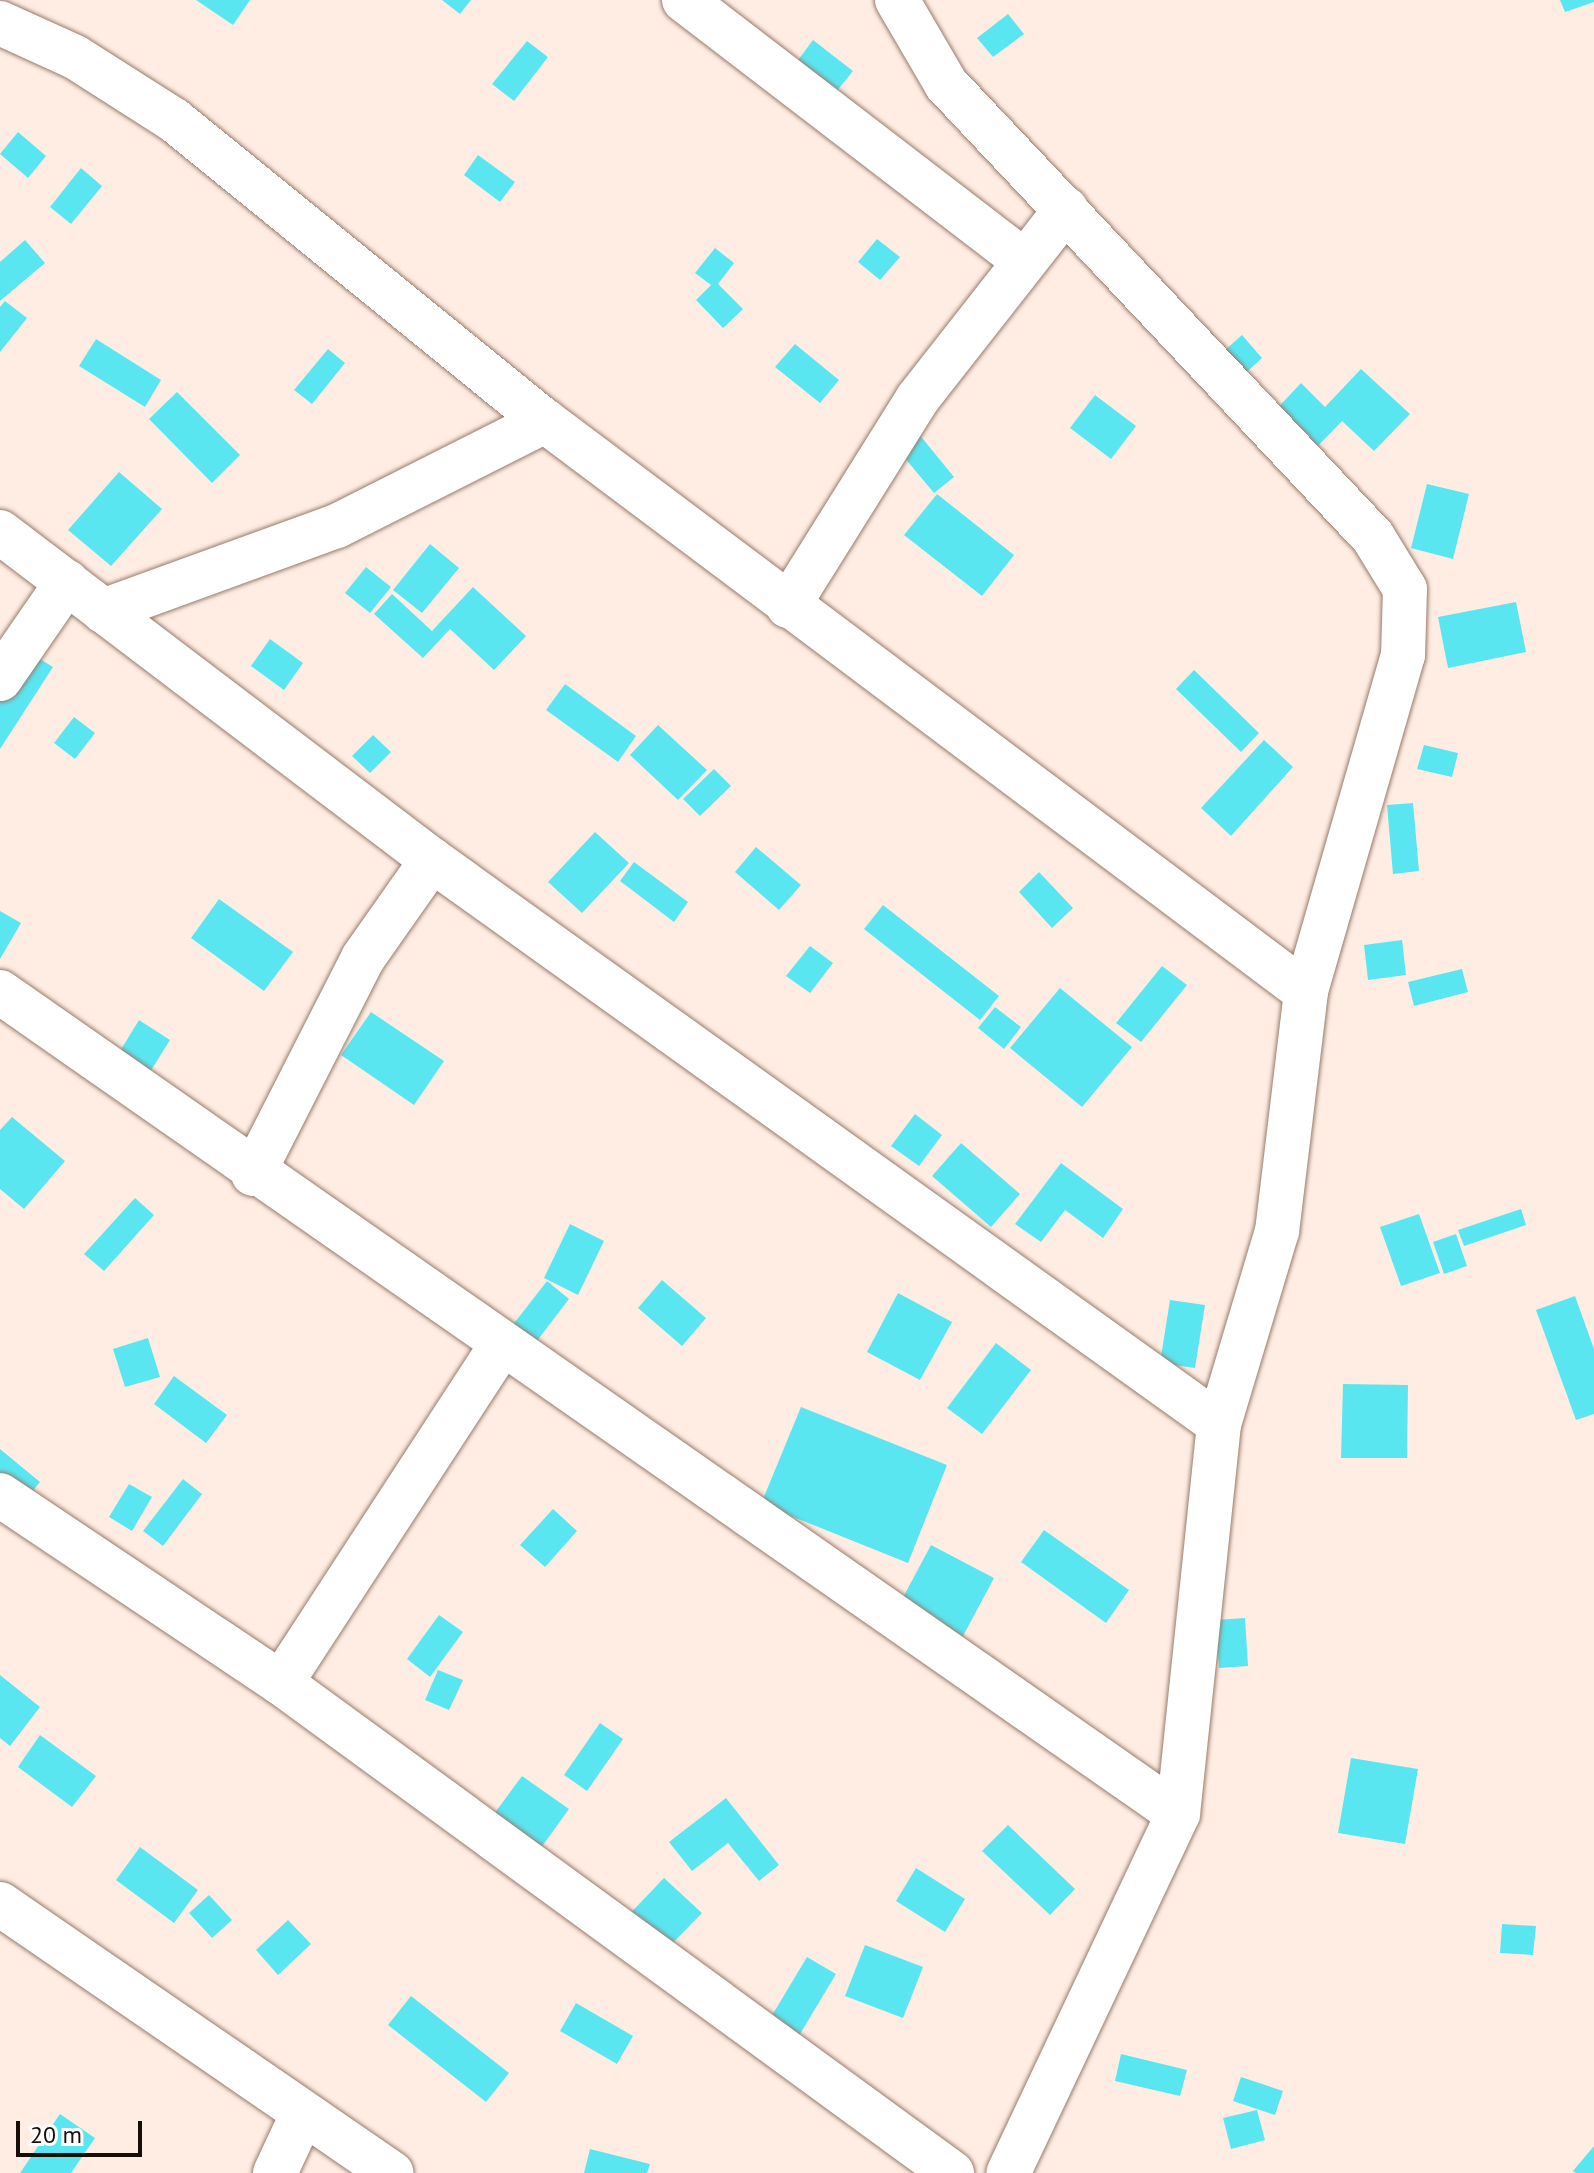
<!DOCTYPE html>
<style>
body{margin:0}
#map{position:relative;width:1594px;height:2173px;overflow:hidden;background:#ffede3;font-family:"PT Sans",sans-serif}
div>[style]{position:absolute}
.building>*{inset:0;background:#5ae6f1}
.roads{filter:drop-shadow(0 0 2px #967c6c) drop-shadow(0 0 2px #967c6c)}
.minor>*{height:44px;margin:-22px;padding:0 22px;transform-origin:22px;border-radius:22px;background:#fff}
span{translate:-50% -50%;white-space:nowrap;text-align:center;line-height:1.15;-webkit-text-stroke:6px #fefefe;paint-order:stroke}
.scale{position:absolute;left:16px;top:2121px;width:126px;height:36px;box-sizing:border-box;border:4px solid #180e09;border-top:0;padding-left:10px;font-size:24px;line-height:28px;white-space:nowrap;color:#180e09;-webkit-text-stroke:6px #fefefe;paint-order:stroke}
</style>
<div id="map">
<div class="building">
<i style="clip-path:polygon(196px 0,250px 0,233px 25px)"></i>
<i style="clip-path:polygon(442px 0,471px 0,460px 14px)"></i>
<i style="clip-path:polygon(1560px 0,1594px 0,1594px 2px,1565px 12px)"></i>
<i style="clip-path:polygon(1008px 14px,1024px 34px,993px 57px,977px 38px)"></i>
<i style="clip-path:polygon(813px 40px,853px 71px,832px 97px,793px 67px)"></i>
<i style="clip-path:polygon(527px 41px,548px 57px,514px 101px,492px 84px)"></i>
<i style="clip-path:polygon(18px 132px,46px 156px,28px 178px,0 154px)"></i>
<i style="clip-path:polygon(478px 155px,515px 182px,500px 202px,464px 175px)"></i>
<i style="clip-path:polygon(81px 168px,102px 186px,71px 224px,50px 207px)"></i>
<i style="clip-path:polygon(877px 239px,900px 257px,880px 280px,858px 262px)"></i>
<i style="clip-path:polygon(25px 240px,45px 263px,0 301px,0 262px)"></i>
<i style="clip-path:polygon(715px 248px,734px 263px,718px 284px,743px 309px,723px 328px,696px 300px,711px 285px,695px 273px)"></i>
<i style="clip-path:polygon(5px 301px,27px 318px,0 352px,0 307px)"></i>
<i style="clip-path:polygon(1242px 335px,1262px 358px,1226px 391px,1205px 368px)"></i>
<i style="clip-path:polygon(96px 339px,161px 380px,145px 407px,79px 366px)"></i>
<i style="clip-path:polygon(795px 344px,839px 380px,820px 403px,775px 367px)"></i>
<i style="clip-path:polygon(328px 349px,345px 363px,312px 404px,294px 390px)"></i>
<i style="clip-path:polygon(1361px 369px,1410px 414px,1374px 451px,1342px 421px,1309px 455px,1269px 417px,1301px 383px,1325px 407px)"></i>
<i style="clip-path:polygon(177px 392px,240px 455px,212px 483px,149px 419px)"></i>
<i style="clip-path:polygon(1095px 395px,1136px 426px,1111px 459px,1070px 428px)"></i>
<i style="clip-path:polygon(918px 433px,954px 477px,934px 493px,898px 450px)"></i>
<i style="clip-path:polygon(119px 472px,162px 509px,111px 566px,68px 530px)"></i>
<i style="clip-path:polygon(1427px 484px,1469px 494px,1453px 559px,1411px 548px)"></i>
<i style="clip-path:polygon(937px 494px,1014px 555px,982px 596px,904px 535px)"></i>
<i style="clip-path:polygon(430px 544px,459px 568px,422px 613px,393px 590px)"></i>
<i style="clip-path:polygon(366px 567px,391px 587px,370px 613px,345px 593px)"></i>
<i style="clip-path:polygon(473px 587px,526px 636px,494px 670px,450px 629px,423px 658px,374px 614px,392px 594px,432px 631px)"></i>
<i style="clip-path:polygon(1516px 602px,1526px 652px,1448px 668px,1438px 617px)"></i>
<i style="clip-path:polygon(270px 639px,303px 663px,284px 690px,251px 666px)"></i>
<i style="clip-path:polygon(27px 651px,53px 667px,0 749px,0 695px)"></i>
<i style="clip-path:polygon(1194px 670px,1259px 733px,1241px 752px,1176px 689px)"></i>
<i style="clip-path:polygon(565px 684px,636px 736px,618px 762px,546px 710px)"></i>
<i style="clip-path:polygon(74px 717px,95px 733px,75px 759px,54px 743px)"></i>
<i style="clip-path:polygon(658px 725px,707px 770px,678px 800px,630px 755px)"></i>
<i style="clip-path:polygon(373px 735px,391px 752px,370px 773px,352px 756px)"></i>
<i style="clip-path:polygon(1264px 740px,1293px 767px,1231px 836px,1201px 808px)"></i>
<i style="clip-path:polygon(1424px 745px,1458px 753px,1452px 777px,1417px 769px)"></i>
<i style="clip-path:polygon(714px 769px,731px 786px,700px 816px,683px 799px)"></i>
<i style="clip-path:polygon(1413px 803px,1419px 871px,1393px 874px,1387px 805px)"></i>
<i style="clip-path:polygon(595px 832px,629px 863px,582px 913px,548px 882px)"></i>
<i style="clip-path:polygon(756px 847px,801px 885px,779px 910px,735px 872px)"></i>
<i style="clip-path:polygon(634px 862px,688px 902px,674px 922px,620px 881px)"></i>
<i style="clip-path:polygon(1039px 872px,1073px 908px,1052px 928px,1019px 892px)"></i>
<i style="clip-path:polygon(219px 899px,293px 952px,264px 991px,191px 938px)"></i>
<i style="clip-path:polygon(883px 905px,999px 996px,980px 1020px,864px 929px)"></i>
<i style="clip-path:polygon(0 911px,21px 923px,0 959px)"></i>
<i style="clip-path:polygon(1402px 940px,1406px 975px,1368px 980px,1364px 945px)"></i>
<i style="clip-path:polygon(810px 946px,833px 963px,810px 993px,786px 976px)"></i>
<i style="clip-path:polygon(1162px 966px,1187px 985px,1141px 1042px,1116px 1023px)"></i>
<i style="clip-path:polygon(1462px 969px,1468px 992px,1414px 1006px,1408px 982px)"></i>
<i style="clip-path:polygon(1060px 988px,1132px 1047px,1082px 1107px,1010px 1048px)"></i>
<i style="clip-path:polygon(995px 1007px,1021px 1027px,1004px 1049px,978px 1028px)"></i>
<i style="clip-path:polygon(371px 1012px,444px 1061px,414px 1105px,341px 1055px)"></i>
<i style="clip-path:polygon(139px 1020px,170px 1040px,145px 1080px,114px 1061px)"></i>
<i style="clip-path:polygon(915px 1114px,942px 1135px,919px 1166px,891px 1146px)"></i>
<i style="clip-path:polygon(12px 1117px,65px 1161px,24px 1209px,0 1189px,0 1130px)"></i>
<i style="clip-path:polygon(961px 1143px,1020px 1194px,991px 1227px,932px 1176px)"></i>
<i style="clip-path:polygon(1061px 1163px,1123px 1209px,1103px 1238px,1065px 1210px,1041px 1242px,1015px 1224px)"></i>
<i style="clip-path:polygon(135px 1198px,154px 1215px,104px 1271px,84px 1254px)"></i>
<i style="clip-path:polygon(1521px 1209px,1526px 1225px,1464px 1246px,1458px 1230px)"></i>
<i style="clip-path:polygon(1419px 1214px,1440px 1273px,1401px 1286px,1380px 1227px)"></i>
<i style="clip-path:polygon(570px 1224px,604px 1241px,578px 1295px,544px 1278px)"></i>
<i style="clip-path:polygon(1456px 1234px,1467px 1266px,1444px 1274px,1433px 1242px)"></i>
<i style="clip-path:polygon(662px 1280px,706px 1318px,682px 1346px,638px 1308px)"></i>
<i style="clip-path:polygon(547px 1281px,569px 1299px,520px 1363px,497px 1345px)"></i>
<i style="clip-path:polygon(898px 1293px,952px 1322px,920px 1380px,867px 1352px)"></i>
<i style="clip-path:polygon(1575px 1296px,1594px 1349px,1594px 1414px,1576px 1420px,1536px 1310px)"></i>
<i style="clip-path:polygon(1170px 1300px,1205px 1305px,1195px 1368px,1160px 1363px)"></i>
<i style="clip-path:polygon(148px 1338px,160px 1377px,125px 1387px,113px 1349px)"></i>
<i style="clip-path:polygon(996px 1343px,1031px 1370px,982px 1434px,947px 1408px)"></i>
<i style="clip-path:polygon(174px 1376px,227px 1415px,206px 1443px,154px 1404px)"></i>
<i style="clip-path:polygon(1343px 1384px,1408px 1385px,1407px 1458px,1341px 1458px)"></i>
<i style="clip-path:polygon(801px 1407px,947px 1465px,908px 1563px,761px 1504px)"></i>
<i style="clip-path:polygon(0 1449px,40px 1482px,19px 1508px,0 1493px)"></i>
<i style="clip-path:polygon(183px 1479px,202px 1494px,163px 1546px,143px 1531px)"></i>
<i style="clip-path:polygon(129px 1484px,152px 1497px,132px 1531px,109px 1517px)"></i>
<i style="clip-path:polygon(553px 1509px,577px 1531px,545px 1567px,520px 1545px)"></i>
<i style="clip-path:polygon(1044px 1530px,1129px 1590px,1106px 1623px,1021px 1562px)"></i>
<i style="clip-path:polygon(931px 1545px,994px 1578px,963px 1636px,900px 1603px)"></i>
<i style="clip-path:polygon(439px 1615px,463px 1632px,430px 1677px,407px 1659px)"></i>
<i style="clip-path:polygon(1245px 1618px,1248px 1666px,1219px 1668px,1216px 1620px)"></i>
<i style="clip-path:polygon(438px 1670px,463px 1680px,449px 1710px,425px 1700px)"></i>
<i style="clip-path:polygon(0 1675px,40px 1707px,10px 1746px,0 1738px)"></i>
<i style="clip-path:polygon(600px 1723px,623px 1739px,587px 1791px,564px 1775px)"></i>
<i style="clip-path:polygon(40px 1735px,96px 1776px,72px 1807px,18px 1767px)"></i>
<i style="clip-path:polygon(1351px 1758px,1418px 1769px,1405px 1844px,1338px 1833px)"></i>
<i style="clip-path:polygon(522px 1776px,569px 1809px,527px 1867px,480px 1833px)"></i>
<i style="clip-path:polygon(726px 1798px,779px 1865px,759px 1881px,728px 1843px,692px 1871px,669px 1842px)"></i>
<i style="clip-path:polygon(1008px 1825px,1075px 1889px,1050px 1915px,982px 1851px)"></i>
<i style="clip-path:polygon(140px 1847px,198px 1890px,174px 1923px,116px 1880px)"></i>
<i style="clip-path:polygon(916px 1868px,965px 1899px,945px 1932px,896px 1901px)"></i>
<i style="clip-path:polygon(664px 1878px,702px 1913px,657px 1959px,620px 1924px)"></i>
<i style="clip-path:polygon(209px 1895px,232px 1920px,212px 1938px,189px 1913px)"></i>
<i style="clip-path:polygon(288px 1920px,311px 1944px,278px 1975px,256px 1950px)"></i>
<i style="clip-path:polygon(1502px 1924px,1536px 1926px,1533px 1955px,1500px 1953px)"></i>
<i style="clip-path:polygon(865px 1945px,923px 1967px,903px 2018px,845px 1996px)"></i>
<i style="clip-path:polygon(807px 1957px,836px 1974px,794px 2044px,765px 2027px)"></i>
<i style="clip-path:polygon(411px 1996px,509px 2073px,486px 2102px,388px 2025px)"></i>
<i style="clip-path:polygon(576px 2003px,633px 2036px,617px 2064px,560px 2031px)"></i>
<i style="clip-path:polygon(1121px 2054px,1187px 2070px,1180px 2096px,1115px 2081px)"></i>
<i style="clip-path:polygon(1241px 2077px,1283px 2091px,1275px 2115px,1233px 2101px)"></i>
<i style="clip-path:polygon(1257px 2110px,1265px 2140px,1231px 2149px,1223px 2118px)"></i>
<i style="clip-path:polygon(60px 2114px,95px 2138px,71px 2173px,20px 2173px)"></i>
<i style="clip-path:polygon(1594px 2146px,1594px 2173px,1576px 2173px,1573px 2171px)"></i>
<i style="clip-path:polygon(590px 2149px,650px 2164px,647px 2173px,584px 2173px)"></i>
</div>
<div class="roads">
<div class="minor">
<i style="left:684px;top:0;width:429px;rotate:37.5deg"></i>
<i style="left:897px;top:0;width:97px;rotate:59.7deg"></i>
<i style="left:946px;top:84px;width:623px;rotate:46.69deg"></i>
<i style="left:1373px;top:537px;width:61px;rotate:58.4deg"></i>
<i style="left:1405px;top:589px;width:66px;rotate:91.7deg"></i>
<i style="left:1403px;top:655px;width:351px;rotate:106.1deg"></i>
<i style="left:1306px;top:992px;width:241px;rotate:96.9deg"></i>
<i style="left:1277px;top:1231px;width:202px;rotate:106.7deg"></i>
<i style="left:1219px;top:1424px;width:392px;rotate:96deg"></i>
<i style="left:1178px;top:1814px;width:397px;rotate:115.3deg"></i>
<i style="left:0;top:23px;width:82px;rotate:24.4deg"></i>
<i style="left:75px;top:57px;width:117px;rotate:32.5deg"></i>
<i style="left:174px;top:120px;width:478px;rotate:39.1deg"></i>
<i style="left:545px;top:421px;width:951px;rotate:36.88deg"></i>
<i style="left:0;top:532px;width:542px;rotate:37.21deg"></i>
<i style="left:432px;top:860px;width:968px;rotate:35.63deg"></i>
<i style="left:788px;top:606px;width:245px;rotate:-58deg"></i>
<i style="left:918px;top:398px;width:240px;rotate:-51.9deg"></i>
<i style="left:103px;top:611px;width:249px;rotate:-20deg"></i>
<i style="left:337px;top:526px;width:233px;rotate:-26.8deg"></i>
<i style="left:0;top:679px;width:118px;rotate:-55.4deg"></i>
<i style="left:0;top:992px;width:1436px;rotate:34.91deg"></i>
<i style="left:253px;top:1174px;width:242px;rotate:-63deg"></i>
<i style="left:363px;top:958px;width:120px;rotate:-54.9deg"></i>
<i style="left:0;top:1495px;width:338px;rotate:33.8deg"></i>
<i style="left:281px;top:1683px;width:831px;rotate:36.14deg"></i>
<i style="left:281px;top:1683px;width:402px;rotate:-56.9deg"></i>
<i style="left:0;top:1904px;width:475px;rotate:34.5deg"></i>
<i style="left:275px;top:2173px;width:64px;rotate:-65deg"></i>
</div>
</div>
<div class="scale">20 m</div>
</div>
